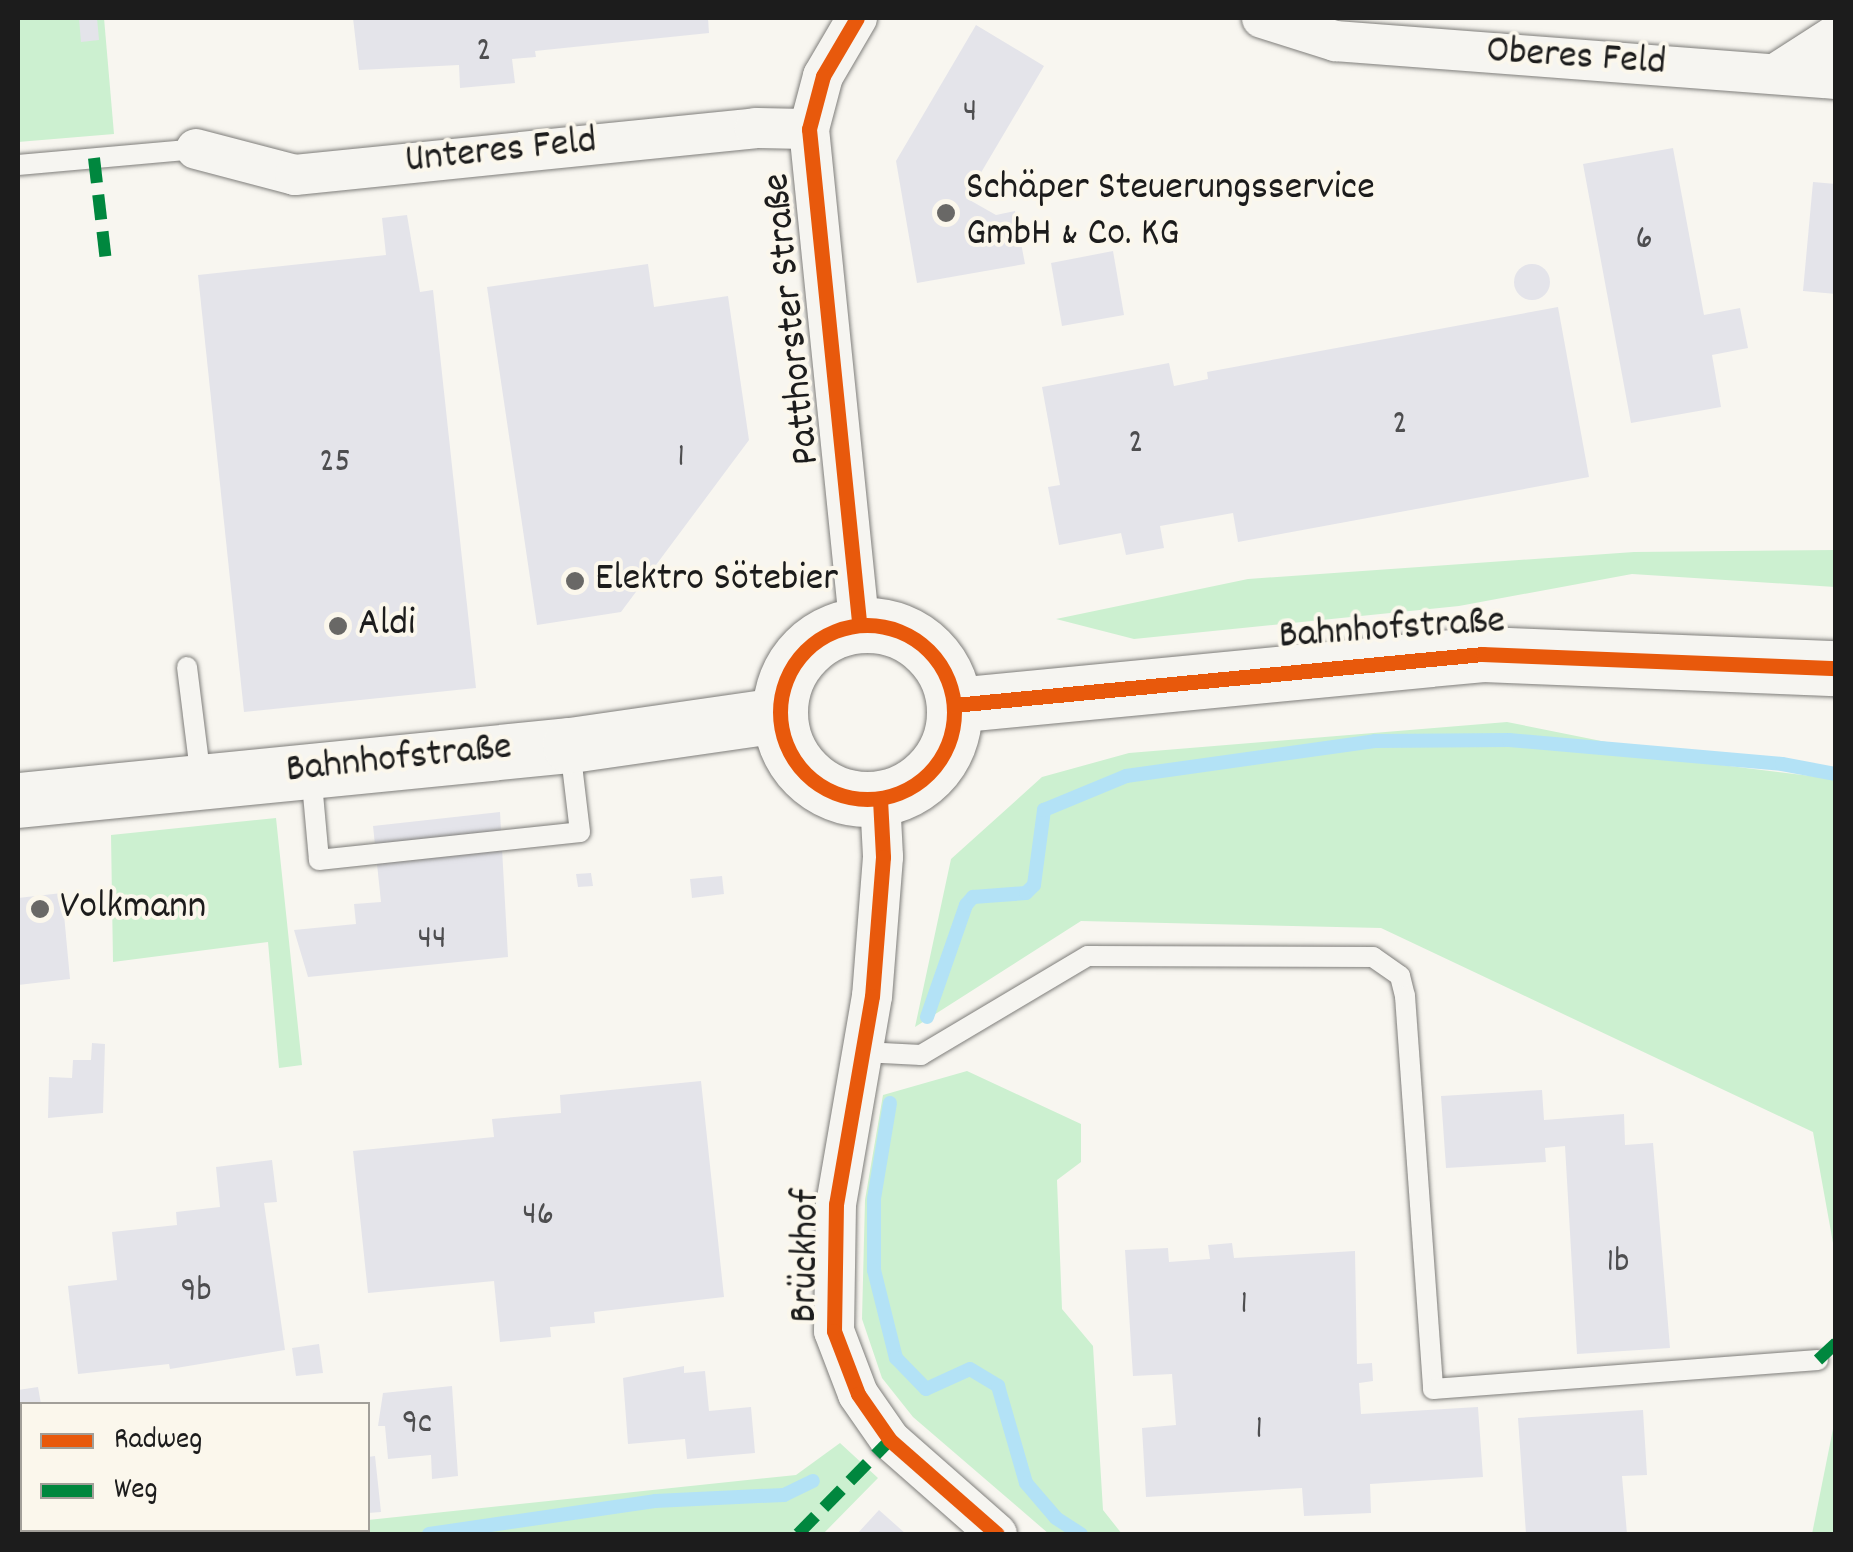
<!DOCTYPE html>
<meta charset="utf-8">
<style>
body{margin:0}
#map{position:relative;width:1853px;height:1552px;overflow:hidden;background:#f8f6f0;font-family:Dekko,sans-serif}
div>[style]{position:absolute}
.green>*{inset:0;background:#ccf0d0}
.stream>*{height:14px;margin:-7px;padding:0 7px;transform-origin:7px;border-radius:7px;background:#b3e2f6}
.building>*{inset:0;background:#e4e4ea}
.round{border-radius:50%}
.roads{filter:drop-shadow(0 0 2px #7f7e7b) drop-shadow(0 0 2px #7f7e7b)}
.lane>*{height:20px;margin:-10px;padding:0 10px;transform-origin:10px;border-radius:10px;background:#f6f5f1}
.street>*{height:40px;margin:-20px;padding:0 20px;transform-origin:20px;border-radius:20px;background:#f6f5f1}
.secondary>*{height:55px;margin:-27.5px;padding:0 27.5px;transform-origin:27.5px;border-radius:27.5px;background:#f6f5f1}
.secondary>.ring{margin:-27.5px;padding:0;box-sizing:content-box;background:none;border:55px solid #f6f5f1;border-radius:50%}
.quiet>*{height:12px;margin-top:-6px;transform-origin:0;background:repeating-linear-gradient(90deg,#00873e 0 25px,transparent 0 37px)}
.cycleway>*{height:15px;margin:-7.5px;padding:0 7.5px;transform-origin:7.5px;border-radius:7.5px;background:#e8590c}
.cycleway>.ring{margin:-7.5px;padding:0;box-sizing:content-box;background:none;border:15px solid #e8590c;border-radius:50%}
.dots>*{width:28px;height:28px;translate:-50% -50%;box-sizing:border-box;border:5px solid #fbf7ec;border-radius:50%}
span{translate:-50% -50%;white-space:nowrap;text-align:center;line-height:1.15;-webkit-text-stroke:8px #fbf7ec;paint-order:stroke}
.number-label{font-size:35px;color:#4e4e50}
.number-label span{-webkit-text-stroke-width:0}
.street-label{font-size:40px;color:#1c1c1c}
.poi-label{font-size:40px;color:#1c1c1c}
.left{translate:0 -50%;text-align:left}
.frame{position:absolute;inset:0;border:20px solid #1c1c1c;pointer-events:none}
.legend{position:absolute;left:20px;top:1402px;width:350px;height:130px;box-sizing:border-box;background:#fbf7ec;border:2px solid #a29f99;margin:0;padding:12px 18px;list-style:none;font-size:30px;color:#1c1c1c}
.legend li{display:flex;align-items:center;gap:20px;height:50px}
.legend b{width:50px;border:2px solid #a29f99}
</style>
<div id="map">
<div class="green">
<i style="clip-path:polygon(18px 18px,104px 18px,114px 134px,18px 142px)"></i>
<i style="clip-path:polygon(1835px 550px,1835px 587px,1632px 574px,1459px 606px,1134px 639px,1056px 619px,1248px 579px,1634px 552px)"></i>
<i style="clip-path:polygon(1507px 722px,1721px 765px,1835px 779px,1835px 1254px,1813px 1132px,1381px 928px,1081px 921px,915px 1027px,951px 859px,1042px 777px,1129px 753px)"></i>
<i style="clip-path:polygon(276px 818px,302px 1065px,279px 1068px,268px 942px,113px 962px,111px 835px)"></i>
<i style="clip-path:polygon(967px 1071px,1081px 1124px,1081px 1162px,1057px 1180px,1062px 1309px,1093px 1346px,1103px 1510px,1122px 1534px,1049px 1534px,913px 1417px,882px 1378px,862px 1319px,865px 1200px,883px 1095px)"></i>
<i style="clip-path:polygon(1835px 1419px,1835px 1534px,1812px 1534px)"></i>
<i style="clip-path:polygon(840px 1443px,878px 1478px,823px 1534px,61px 1534px,368px 1530px,368px 1520px,796px 1475px)"></i>
</div>
<div class="stream">
<i style="left:927px;top:1017px;width:119px;rotate:-70.8deg"></i>
<i style="left:966px;top:905px;width:11px;rotate:-49deg"></i>
<i style="left:973px;top:897px;width:53px;rotate:-4.3deg"></i>
<i style="left:1026px;top:893px;width:11px;rotate:-45deg"></i>
<i style="left:1034px;top:885px;width:76px;rotate:-82.4deg"></i>
<i style="left:1044px;top:810px;width:89px;rotate:-22.5deg"></i>
<i style="left:1126px;top:776px;width:251px;rotate:-8deg"></i>
<i style="left:1375px;top:741px;width:134px;rotate:-0.4deg"></i>
<i style="left:1509px;top:740px;width:274px;rotate:5deg"></i>
<i style="left:1782px;top:764px;width:55px;rotate:10.5deg"></i>
<i style="left:890px;top:1103px;width:97px;rotate:99.5deg"></i>
<i style="left:874px;top:1199px;width:71px;rotate:90deg"></i>
<i style="left:874px;top:1270px;width:91px;rotate:76deg"></i>
<i style="left:896px;top:1358px;width:43px;rotate:45.9deg"></i>
<i style="left:926px;top:1389px;width:48px;rotate:-24.4deg"></i>
<i style="left:970px;top:1369px;width:33px;rotate:31deg"></i>
<i style="left:998px;top:1386px;width:101px;rotate:73.9deg"></i>
<i style="left:1026px;top:1483px;width:46px;rotate:49.4deg"></i>
<i style="left:1056px;top:1518px;width:30px;rotate:33deg"></i>
<i style="left:429px;top:1534px;width:228px;rotate:-8.3deg"></i>
<i style="left:655px;top:1501px;width:129px;rotate:-2.7deg"></i>
<i style="left:784px;top:1495px;width:32px;rotate:-26deg"></i>
</div>
<div class="building">
<i style="clip-path:polygon(79px 18px,97px 18px,99px 40px,81px 42px)"></i>
<i style="clip-path:polygon(353px 18px,708px 18px,709px 33px,535px 51px,536px 57px,512px 59px,515px 83px,460px 88px,459px 65px,359px 70px)"></i>
<i style="clip-path:polygon(976px 25px,1044px 66px,966px 198px,996px 215px,1015px 211px,1025px 264px,917px 283px,896px 161px)"></i>
<i style="clip-path:polygon(1673px 148px,1704px 315px,1740px 308px,1748px 348px,1712px 355px,1721px 407px,1631px 423px,1583px 164px)"></i>
<i style="clip-path:polygon(1813px 182px,1836px 184px,1836px 294px,1803px 291px)"></i>
<i style="clip-path:polygon(407px 215px,420px 292px,433px 290px,476px 688px,244px 712px,198px 275px,386px 255px,382px 218px)"></i>
<i style="clip-path:polygon(1113px 251px,1124px 315px,1062px 326px,1051px 263px)"></i>
<i class="round" style="left:1514px;top:264px;width:36px;height:36px"></i>
<i style="clip-path:polygon(648px 264px,654px 307px,728px 296px,749px 440px,621px 612px,537px 625px,487px 287px)"></i>
<i style="clip-path:polygon(1558px 307px,1589px 477px,1238px 542px,1233px 513px,1160px 526px,1164px 548px,1126px 555px,1121px 533px,1059px 545px,1048px 487px,1060px 485px,1042px 387px,1169px 363px,1174px 386px,1208px 379px,1207px 372px)"></i>
<i style="clip-path:polygon(500px 812px,508px 957px,308px 977px,294px 930px,356px 924px,354px 904px,381px 902px,373px 826px)"></i>
<i style="clip-path:polygon(591px 873px,593px 886px,578px 887px,576px 874px)"></i>
<i style="clip-path:polygon(722px 876px,724px 894px,692px 898px,690px 879px)"></i>
<i style="clip-path:polygon(62px 893px,70px 979px,18px 985px,18px 898px)"></i>
<i style="clip-path:polygon(92px 1043px,105px 1044px,103px 1113px,48px 1118px,49px 1077px,72px 1078px,73px 1060px,91px 1060px)"></i>
<i style="clip-path:polygon(701px 1081px,724px 1297px,594px 1312px,595px 1323px,550px 1327px,551px 1337px,500px 1342px,494px 1281px,368px 1293px,353px 1151px,494px 1137px,492px 1119px,561px 1113px,560px 1095px)"></i>
<i style="clip-path:polygon(1542px 1090px,1544px 1120px,1624px 1114px,1625px 1145px,1653px 1143px,1670px 1348px,1577px 1354px,1565px 1146px,1545px 1148px,1546px 1162px,1446px 1168px,1441px 1096px)"></i>
<i style="clip-path:polygon(272px 1160px,277px 1202px,264px 1203px,285px 1350px,170px 1369px,169px 1364px,78px 1374px,68px 1286px,117px 1280px,112px 1232px,177px 1225px,176px 1212px,220px 1207px,216px 1167px)"></i>
<i style="clip-path:polygon(1232px 1243px,1234px 1258px,1355px 1251px,1357px 1364px,1372px 1363px,1373px 1381px,1359px 1383px,1361px 1414px,1478px 1407px,1483px 1477px,1370px 1484px,1371px 1513px,1304px 1516px,1302px 1488px,1146px 1497px,1142px 1428px,1176px 1425px,1172px 1374px,1133px 1376px,1125px 1250px,1168px 1248px,1169px 1262px,1210px 1259px,1208px 1245px)"></i>
<i style="clip-path:polygon(319px 1344px,323px 1373px,296px 1376px,292px 1348px)"></i>
<i style="clip-path:polygon(684px 1366px,684px 1373px,705px 1371px,709px 1411px,751px 1407px,755px 1453px,687px 1459px,685px 1439px,628px 1444px,623px 1378px)"></i>
<i style="clip-path:polygon(452px 1386px,458px 1476px,432px 1479px,431px 1455px,388px 1459px,385px 1426px,378px 1426px,383px 1393px)"></i>
<i style="clip-path:polygon(38px 1387px,41px 1404px,22px 1404px,18px 1453px,18px 1390px)"></i>
<i style="clip-path:polygon(1643px 1410px,1647px 1475px,1622px 1476px,1627px 1534px,1526px 1534px,1518px 1418px)"></i>
<i style="clip-path:polygon(375px 1456px,381px 1512px,368px 1513px,368px 1457px)"></i>
<i style="clip-path:polygon(879px 1510px,906px 1534px,857px 1534px)"></i>
</div>
<div class="roads">
<div class="lane">
<i style="left:18px;top:165px;width:179px;rotate:-5.1deg"></i>
<i style="left:187px;top:667px;width:113px;rotate:82.9deg"></i>
<i style="left:311px;top:772px;width:88px;rotate:84.8deg"></i>
<i style="left:319px;top:860px;width:262px;rotate:-6.1deg"></i>
<i style="left:580px;top:832px;width:85px;rotate:-96.8deg"></i>
<i style="left:863px;top:1052px;width:58px;rotate:3deg"></i>
<i style="left:921px;top:1055px;width:194px;rotate:-30.7deg"></i>
<i style="left:1088px;top:956px;width:285px;rotate:0.2deg"></i>
<i style="left:1373px;top:957px;width:33px;rotate:35deg"></i>
<i style="left:1400px;top:976px;width:21px;rotate:76deg"></i>
<i style="left:1405px;top:996px;width:394px;rotate:85.9deg"></i>
<i style="left:1433px;top:1389px;width:386px;rotate:-4.3deg"></i>
</div>
<div class="street">
<i style="left:857px;top:18px;width:67px;rotate:120.4deg"></i>
<i style="left:823px;top:76px;width:55px;rotate:104.8deg"></i>
<i style="left:809px;top:129px;width:498px;rotate:84.2deg"></i>
<i style="left:1262px;top:18px;width:77px;rotate:17.5deg"></i>
<i style="left:1335px;top:41px;width:502px;rotate:4.34deg"></i>
<i style="left:1775px;top:74px;width:72px;rotate:-32.6deg"></i>
<i style="left:196px;top:149px;width:102px;rotate:14.7deg"></i>
<i style="left:295px;top:175px;width:462px;rotate:-5.8deg"></i>
<i style="left:755px;top:128px;width:54px;rotate:1.1deg"></i>
<i style="left:880px;top:799px;width:58px;rotate:87deg"></i>
<i style="left:883px;top:857px;width:139px;rotate:94.5deg"></i>
<i style="left:872px;top:996px;width:211px;rotate:99.8deg"></i>
<i style="left:836px;top:1204px;width:127px;rotate:90.9deg"></i>
<i style="left:834px;top:1331px;width:67px;rotate:69.1deg"></i>
<i style="left:858px;top:1394px;width:56px;rotate:55.2deg"></i>
<i style="left:890px;top:1440px;width:142px;rotate:41.3deg"></i>
<i style="left:18px;top:1517px;width:4px;rotate:-14deg"></i>
</div>
<div class="secondary">
<i class="ring" style="left:780px;top:625px;width:119px;height:119px"></i>
<i style="left:954px;top:705px;width:531px;rotate:-5.51deg"></i>
<i style="left:1483px;top:654px;width:353px;rotate:2.3deg"></i>
<i style="left:18px;top:800px;width:555px;rotate:-5.69deg"></i>
<i style="left:570px;top:745px;width:211px;rotate:-8.2deg"></i>
</div>
</div>
<div class="quiet">
<i style="left:94px;top:158px;width:105px;rotate:83.4deg"></i>
<i style="left:1818px;top:1360px;width:25px;rotate:-43deg"></i>
<i style="left:798px;top:1534px;width:132px;rotate:-45.6deg"></i>
</div>
<div class="cycleway">
<i style="left:857px;top:18px;width:67px;rotate:120.4deg"></i>
<i style="left:823px;top:76px;width:55px;rotate:104.8deg"></i>
<i style="left:809px;top:129px;width:498px;rotate:84.2deg"></i>
<i class="ring" style="left:780px;top:625px;width:159px;height:159px"></i>
<i style="left:954px;top:705px;width:531px;rotate:-5.51deg"></i>
<i style="left:1483px;top:654px;width:353px;rotate:2.3deg"></i>
<i style="left:880px;top:799px;width:58px;rotate:87deg"></i>
<i style="left:883px;top:857px;width:139px;rotate:94.5deg"></i>
<i style="left:872px;top:996px;width:211px;rotate:99.8deg"></i>
<i style="left:836px;top:1204px;width:127px;rotate:90.9deg"></i>
<i style="left:834px;top:1331px;width:67px;rotate:69.1deg"></i>
<i style="left:858px;top:1394px;width:56px;rotate:55.2deg"></i>
<i style="left:890px;top:1440px;width:142px;rotate:41.3deg"></i>
</div>
<div class="dots">
<i style="left:946px;top:213px;background:#696866"></i>
<i style="left:575px;top:581px;background:#696866"></i>
<i style="left:338px;top:626px;background:#696866"></i>
<i style="left:40px;top:909px;background:#696866"></i>
</div>
<div class="number-label">
<span style="left:484px;top:52px">2</span>
<span style="left:970px;top:113px">4</span>
<span style="left:1644px;top:240px">6</span>
<span style="left:1400px;top:425px">2</span>
<span style="left:1136px;top:444px">2</span>
<span style="left:681px;top:458px">1</span>
<span style="left:335px;top:463px">25</span>
<span style="left:432px;top:940px">44</span>
<span style="left:538px;top:1216px">46</span>
<span style="left:1618px;top:1263px">1b</span>
<span style="left:196px;top:1292px">9b</span>
<span style="left:1244px;top:1305px">1</span>
<span style="left:417px;top:1424px">9c</span>
<span style="left:1259px;top:1430px">1</span>
</div>
<div class="street-label">
<span style="left:1576px;top:59px;rotate:4deg">Oberes Feld</span>
<span style="left:501px;top:153px;rotate:-6deg">Unteres Feld</span>
<span style="left:794px;top:319px;rotate:-96deg">Patthorster Straße</span>
<span style="left:1392px;top:631px;rotate:-4deg">Bahnhofstraße</span>
<span style="left:399px;top:761px;rotate:-6deg">Bahnhofstraße</span>
<span style="left:808px;top:1256px;rotate:-89deg">Brückhof</span>
</div>
<div class="poi-label">
<span class="left" style="left:966px;top:213px">Schäper Steuerungsservice<br>GmbH &amp; Co. KG</span>
<span class="left" style="left:595px;top:581px">Elektro Sötebier</span>
<span class="left" style="left:358px;top:626px">Aldi</span>
<span class="left" style="left:60px;top:909px">Volkmann</span>
</div>
<div class="frame"></div>
<ul class="legend">
<li><b style="height:12px;background:#e8590c"></b>Radweg</li>
<li><b style="height:12px;background:#00873e"></b>Weg</li>
</ul>
</div>
